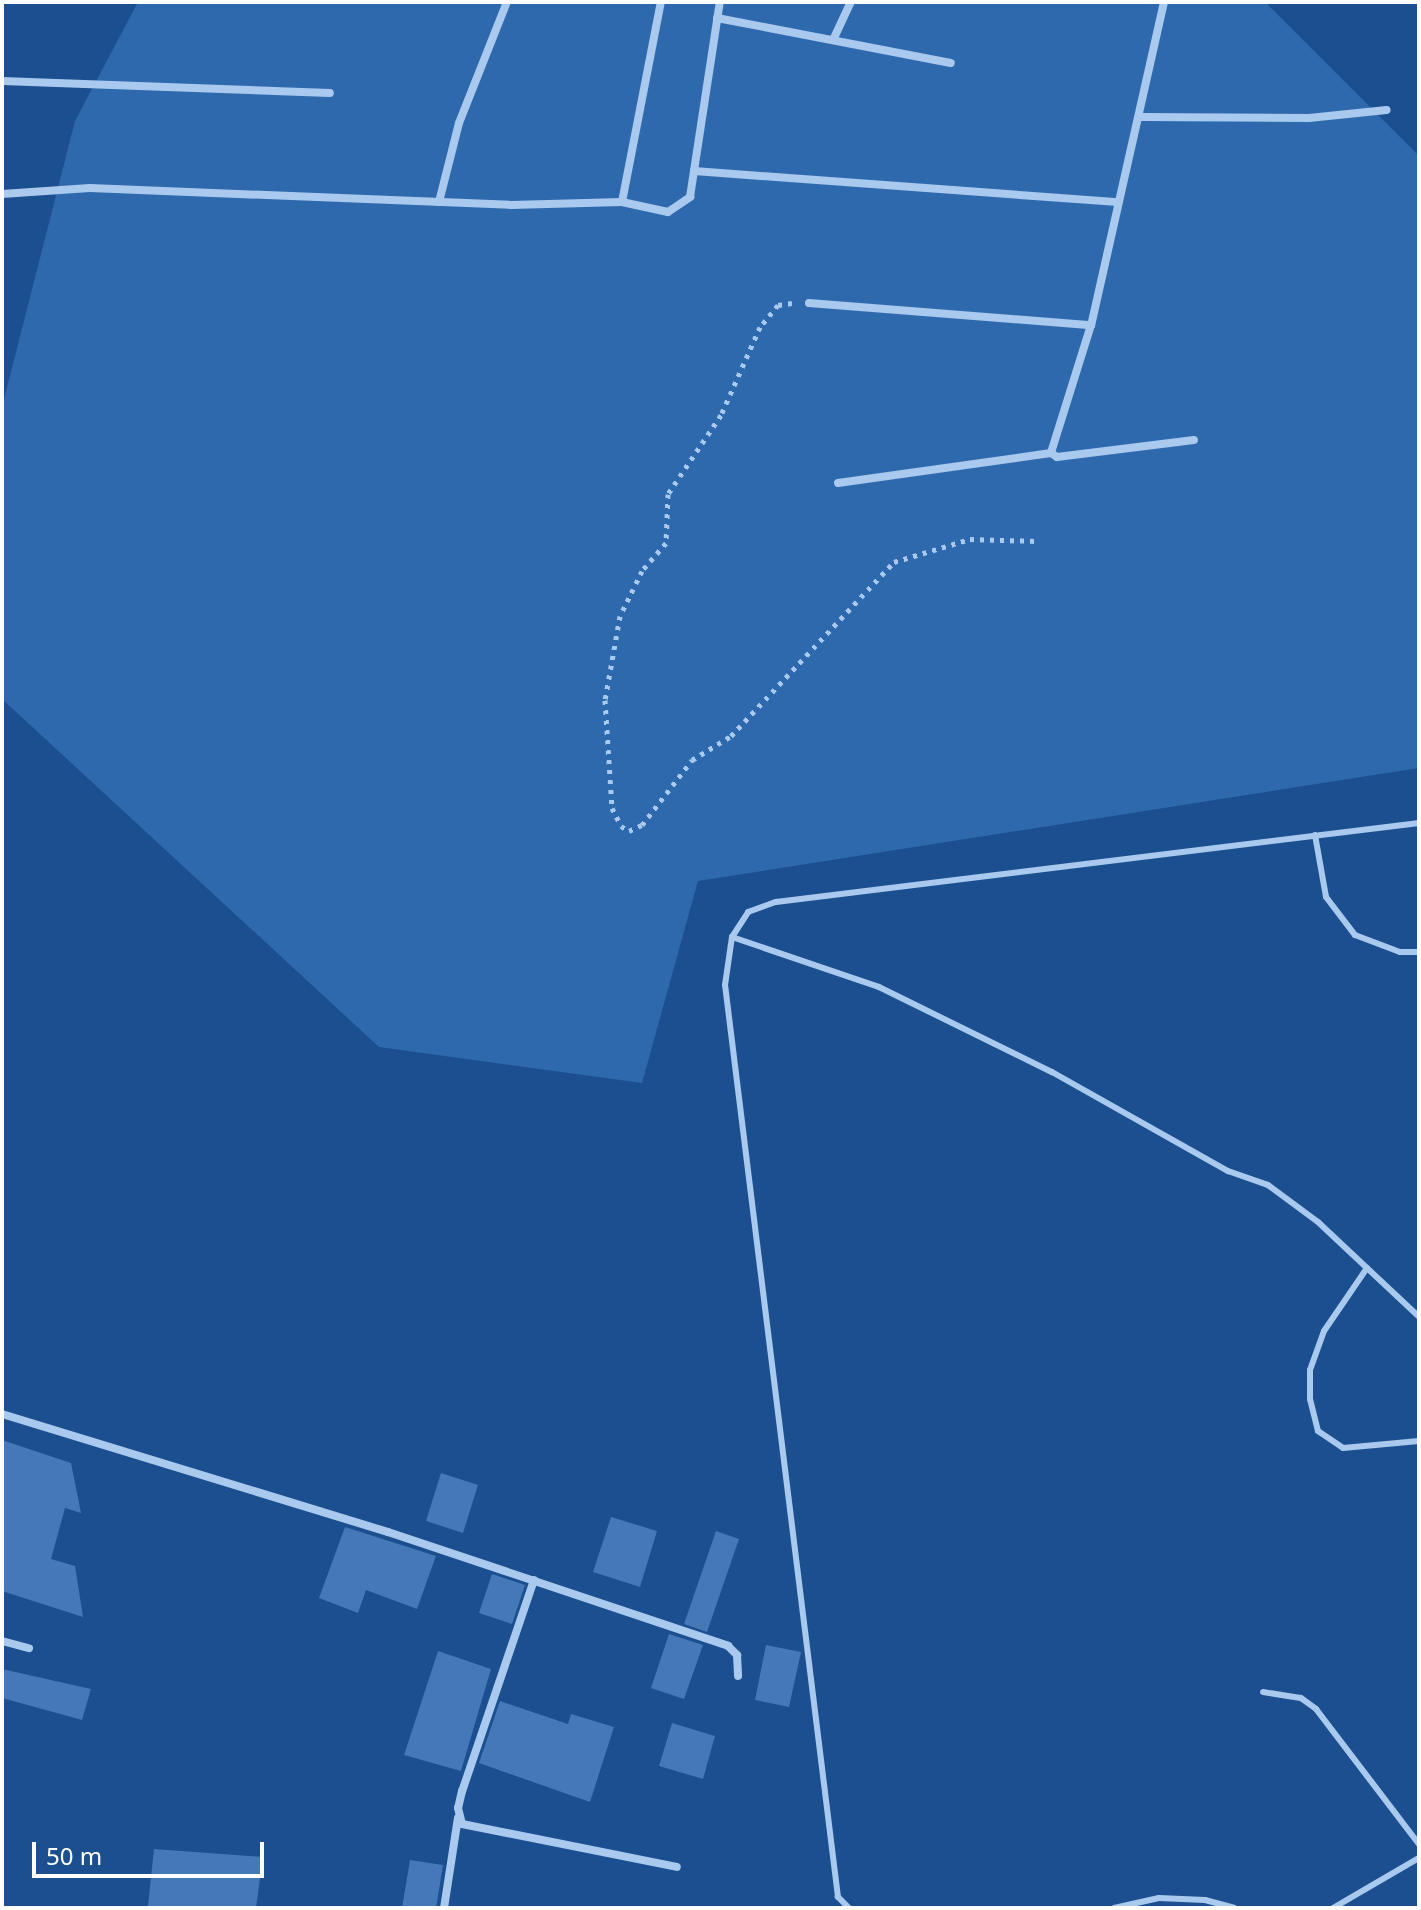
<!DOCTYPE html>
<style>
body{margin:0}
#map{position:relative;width:1421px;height:1910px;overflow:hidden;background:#1b4f8f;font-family:"Noto Sans",sans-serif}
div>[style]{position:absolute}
.green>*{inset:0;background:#2e69ad}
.building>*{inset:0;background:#4478b7}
.path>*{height:5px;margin-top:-2.5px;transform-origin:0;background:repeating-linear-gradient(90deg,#a9c9ee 0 4px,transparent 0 10px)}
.lane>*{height:6px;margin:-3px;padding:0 3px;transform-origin:3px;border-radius:3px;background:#a9c9ee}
.street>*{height:8px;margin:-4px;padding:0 4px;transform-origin:4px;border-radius:4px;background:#a9c9ee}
span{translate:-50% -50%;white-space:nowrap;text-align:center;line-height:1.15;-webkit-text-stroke:6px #1b4f8f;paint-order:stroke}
.frame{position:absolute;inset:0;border:4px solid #fff;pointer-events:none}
.scale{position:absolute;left:32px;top:1842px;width:232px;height:36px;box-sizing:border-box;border:4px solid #fff;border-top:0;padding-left:10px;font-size:24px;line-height:28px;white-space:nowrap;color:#fff;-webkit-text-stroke:6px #1b4f8f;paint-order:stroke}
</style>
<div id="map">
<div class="green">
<i style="clip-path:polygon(138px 2px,1265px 2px,1419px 156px,1419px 768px,698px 881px,642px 1083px,379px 1047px,2px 699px,2px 407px,75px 121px)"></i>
</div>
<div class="building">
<i style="clip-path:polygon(2px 1440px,71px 1463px,81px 1513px,65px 1508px,51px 1559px,75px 1566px,83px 1617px,2px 1591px)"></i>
<i style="clip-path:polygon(441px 1473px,478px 1485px,463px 1533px,426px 1521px)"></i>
<i style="clip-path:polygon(611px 1517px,657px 1531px,640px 1587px,593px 1572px)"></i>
<i style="clip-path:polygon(345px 1527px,436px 1556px,417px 1609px,366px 1590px,358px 1613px,319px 1598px)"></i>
<i style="clip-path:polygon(716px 1531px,739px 1539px,707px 1632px,684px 1624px)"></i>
<i style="clip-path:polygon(492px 1574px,525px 1585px,512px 1624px,479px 1613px)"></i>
<i style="clip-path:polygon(669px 1634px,703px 1645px,684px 1699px,651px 1688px)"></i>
<i style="clip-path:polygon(766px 1645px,801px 1652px,789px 1707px,755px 1700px)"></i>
<i style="clip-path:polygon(438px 1651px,491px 1669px,461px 1771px,404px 1755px)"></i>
<i style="clip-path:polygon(2px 1669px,91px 1689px,82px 1720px,2px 1698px)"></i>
<i style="clip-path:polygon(500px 1701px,568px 1724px,571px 1714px,614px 1727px,590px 1802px,479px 1763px)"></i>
<i style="clip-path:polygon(672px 1723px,715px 1736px,703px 1779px,659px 1766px)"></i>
<i style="clip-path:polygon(154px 1849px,263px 1857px,256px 1908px,148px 1906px)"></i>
<i style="clip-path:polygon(410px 1860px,443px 1865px,436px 1908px,402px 1908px)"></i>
</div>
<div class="path">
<i style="left:792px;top:303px;width:14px;rotate:172deg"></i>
<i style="left:778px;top:305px;width:28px;rotate:129deg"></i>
<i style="left:760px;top:327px;width:96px;rotate:113.9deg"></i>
<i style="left:721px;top:415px;width:95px;rotate:123.9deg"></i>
<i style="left:668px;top:494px;width:49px;rotate:92.3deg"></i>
<i style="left:666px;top:543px;width:37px;rotate:131deg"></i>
<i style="left:642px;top:571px;width:50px;rotate:116.1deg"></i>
<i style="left:620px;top:616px;width:85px;rotate:100.1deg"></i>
<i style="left:605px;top:700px;width:108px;rotate:86.3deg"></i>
<i style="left:612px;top:808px;width:20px;rotate:63deg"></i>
<i style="left:621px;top:826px;width:9px;rotate:32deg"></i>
<i style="left:629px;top:831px;width:14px;rotate:-25deg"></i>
<i style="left:642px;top:825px;width:82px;rotate:-52.4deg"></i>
<i style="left:692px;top:760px;width:46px;rotate:-31.6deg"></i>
<i style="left:731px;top:736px;width:238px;rotate:-46.9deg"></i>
<i style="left:894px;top:562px;width:79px;rotate:-16.8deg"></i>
<i style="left:970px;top:539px;width:66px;rotate:1.7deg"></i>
</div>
<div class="lane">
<i style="left:1315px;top:835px;width:63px;rotate:79.9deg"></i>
<i style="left:1326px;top:897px;width:48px;rotate:52.7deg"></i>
<i style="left:1355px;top:935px;width:48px;rotate:20.7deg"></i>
<i style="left:1400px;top:952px;width:19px"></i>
<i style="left:732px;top:937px;width:155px;rotate:18.8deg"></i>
<i style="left:879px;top:987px;width:193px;rotate:26.2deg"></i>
<i style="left:1052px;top:1072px;width:202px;rotate:29.4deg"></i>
<i style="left:1228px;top:1171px;width:42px;rotate:19.3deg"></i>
<i style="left:1268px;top:1185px;width:62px;rotate:36.5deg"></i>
<i style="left:1318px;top:1222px;width:139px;rotate:43.2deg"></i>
<i style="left:1367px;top:1268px;width:76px;rotate:124.3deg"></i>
<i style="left:1324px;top:1331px;width:41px;rotate:109.7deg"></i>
<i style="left:1310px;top:1370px;width:29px;rotate:90deg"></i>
<i style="left:1310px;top:1399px;width:33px;rotate:76deg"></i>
<i style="left:1318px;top:1431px;width:30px;rotate:34deg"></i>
<i style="left:1343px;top:1448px;width:76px;rotate:-5.3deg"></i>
<i style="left:1263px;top:1692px;width:38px;rotate:9deg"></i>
<i style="left:1301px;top:1698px;width:19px;rotate:36deg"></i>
<i style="left:1316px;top:1709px;width:170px;rotate:52.7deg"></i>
<i style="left:849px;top:1908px;width:16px;rotate:-135deg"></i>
<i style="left:838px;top:1897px;width:919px;rotate:-97.06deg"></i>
<i style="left:725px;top:985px;width:49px;rotate:-81.7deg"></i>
<i style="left:732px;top:937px;width:30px;rotate:-57deg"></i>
<i style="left:748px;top:912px;width:30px;rotate:-20deg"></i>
<i style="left:776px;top:902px;width:648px;rotate:-7deg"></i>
<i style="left:1114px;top:1908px;width:46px;rotate:-12.5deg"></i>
<i style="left:1159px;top:1898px;width:46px;rotate:2.5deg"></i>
<i style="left:1205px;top:1900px;width:30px;rotate:15deg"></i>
<i style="left:1333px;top:1908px;width:99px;rotate:-30.2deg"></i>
</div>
<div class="street">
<i style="left:1164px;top:2px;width:331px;rotate:102.7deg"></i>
<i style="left:1091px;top:325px;width:134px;rotate:107.4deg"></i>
<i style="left:1051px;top:453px;width:7px;rotate:34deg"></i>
<i style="left:1057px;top:457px;width:138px;rotate:-7.1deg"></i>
<i style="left:717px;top:18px;width:238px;rotate:10.9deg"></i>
<i style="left:834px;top:38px;width:40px;rotate:-65deg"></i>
<i style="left:2px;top:81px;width:328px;rotate:2.1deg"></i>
<i style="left:1140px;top:117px;width:169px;rotate:0.3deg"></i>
<i style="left:1309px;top:118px;width:78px;rotate:-5.9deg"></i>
<i style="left:694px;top:171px;width:425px;rotate:4.2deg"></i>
<i style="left:2px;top:194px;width:88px;rotate:-3.9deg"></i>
<i style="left:90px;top:188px;width:421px;rotate:2.3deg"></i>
<i style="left:511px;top:205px;width:111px;rotate:-1.5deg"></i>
<i style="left:622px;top:202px;width:47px;rotate:12.3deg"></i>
<i style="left:668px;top:212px;width:27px;rotate:-34deg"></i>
<i style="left:690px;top:197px;width:197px;rotate:-81.3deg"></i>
<i style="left:439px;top:202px;width:81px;rotate:-75.8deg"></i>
<i style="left:459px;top:123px;width:130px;rotate:-68.4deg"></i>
<i style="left:622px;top:202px;width:204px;rotate:-79deg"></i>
<i style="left:809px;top:303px;width:283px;rotate:4.5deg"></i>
<i style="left:838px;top:483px;width:215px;rotate:-8deg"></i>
<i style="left:2px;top:1414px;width:404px;rotate:17deg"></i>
<i style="left:388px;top:1532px;width:359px;rotate:18.5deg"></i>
<i style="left:728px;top:1646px;width:13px;rotate:45deg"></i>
<i style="left:737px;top:1655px;width:21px;rotate:87deg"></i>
<i style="left:534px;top:1580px;width:223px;rotate:108.8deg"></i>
<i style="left:462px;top:1791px;width:17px;rotate:103deg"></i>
<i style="left:458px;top:1808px;width:16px;rotate:76deg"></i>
<i style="left:462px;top:1824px;width:219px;rotate:11.3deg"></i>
<i style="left:2px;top:1641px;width:28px;rotate:15deg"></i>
<i style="left:444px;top:1908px;width:91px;rotate:-81.2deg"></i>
</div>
<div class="frame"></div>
<div class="scale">50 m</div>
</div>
